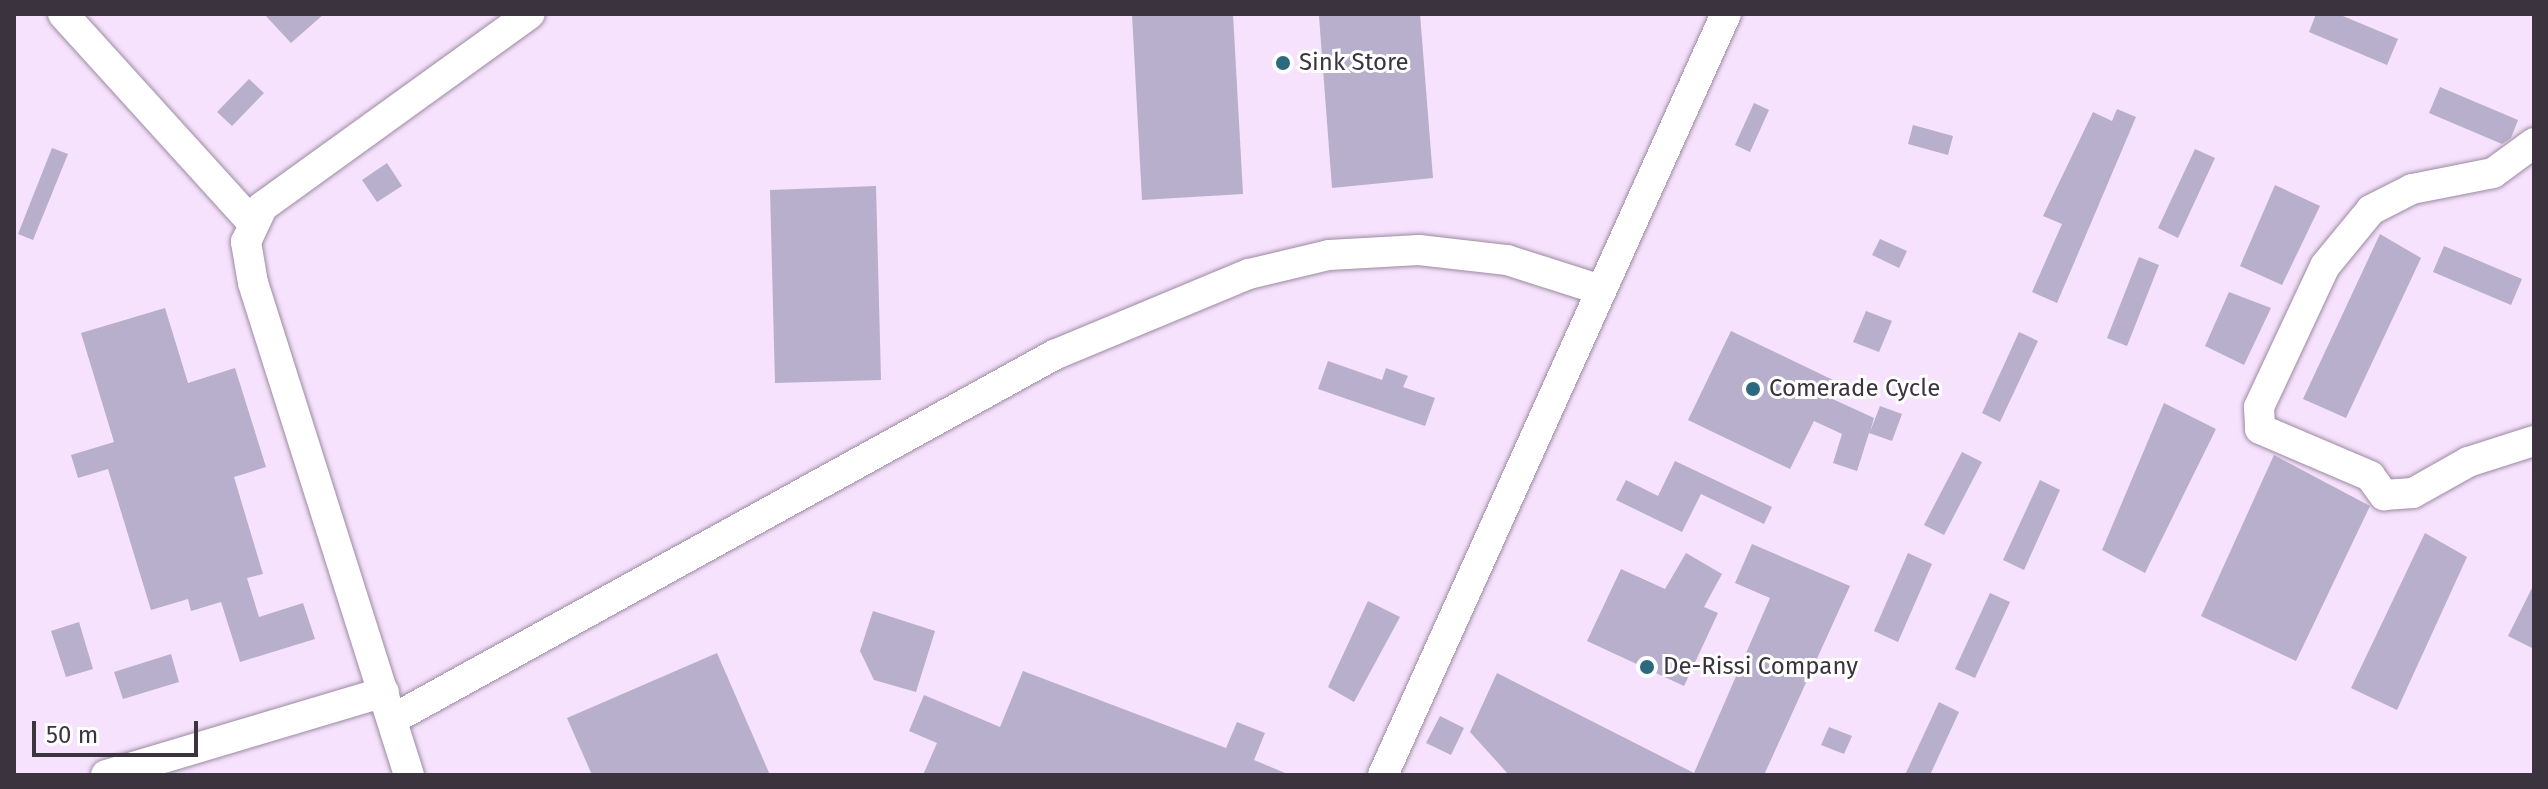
<!DOCTYPE html>
<style>
body{margin:0}
#map{position:relative;width:2548px;height:789px;overflow:hidden;background:#f6e2fc;font-family:"Fira Sans",sans-serif}
div>[style]{position:absolute}
.building>*{inset:0;background:#b7afcb}
.roads{filter:drop-shadow(0 0 2px #9c8aa2) drop-shadow(0 0 2px #9c8aa2)}
.minor>*{height:30px;margin:-15px;padding:0 15px;transform-origin:15px;border-radius:15px;background:#fff}
.dots>*{width:22px;height:22px;translate:-50% -50%;box-sizing:border-box;border:4px solid #fff;border-radius:50%}
span{translate:-50% -50%;white-space:nowrap;text-align:center;line-height:1.15;-webkit-text-stroke:6px #fff;paint-order:stroke}
.poi-label{font-size:24px;color:#3b333d}
.left{translate:0 -50%;text-align:left}
.frame{position:absolute;inset:0;border:16px solid #3b333d;pointer-events:none}
.scale{position:absolute;left:32px;top:721px;width:166px;height:36px;box-sizing:border-box;border:4px solid #3b333d;border-top:0;padding-left:10px;font-size:24px;line-height:28px;white-space:nowrap;color:#3b333d;-webkit-text-stroke:6px #fff;paint-order:stroke}
</style>
<div id="map">
<div class="building">
<i style="clip-path:polygon(264px 14px,324px 14px,291px 43px)"></i>
<i style="clip-path:polygon(1132px 14px,1233px 14px,1243px 194px,1142px 200px)"></i>
<i style="clip-path:polygon(1420px 14px,1433px 178px,1332px 188px,1319px 16px)"></i>
<i style="clip-path:polygon(2316px 14px,2338px 14px,2398px 39px,2387px 65px,2309px 32px)"></i>
<i style="clip-path:polygon(249px 79px,264px 93px,232px 126px,217px 112px)"></i>
<i style="clip-path:polygon(2440px 87px,2518px 120px,2511px 138px,2502px 144px,2429px 113px)"></i>
<i style="clip-path:polygon(1754px 103px,1769px 110px,1750px 152px,1735px 145px)"></i>
<i style="clip-path:polygon(2117px 109px,2136px 117px,2057px 303px,2032px 292px,2062px 224px,2043px 216px,2093px 112px,2112px 121px)"></i>
<i style="clip-path:polygon(1913px 125px,1953px 136px,1948px 155px,1908px 144px)"></i>
<i style="clip-path:polygon(52px 148px,68px 154px,33px 240px,18px 234px)"></i>
<i style="clip-path:polygon(2195px 149px,2215px 158px,2178px 238px,2158px 228px)"></i>
<i style="clip-path:polygon(387px 163px,402px 186px,377px 202px,362px 180px)"></i>
<i style="clip-path:polygon(2275px 185px,2320px 206px,2282px 285px,2240px 266px)"></i>
<i style="clip-path:polygon(876px 186px,881px 380px,775px 383px,770px 190px)"></i>
<i style="clip-path:polygon(2380px 234px,2421px 258px,2346px 418px,2303px 399px)"></i>
<i style="clip-path:polygon(1880px 239px,1907px 251px,1899px 268px,1872px 255px)"></i>
<i style="clip-path:polygon(2444px 246px,2522px 279px,2511px 305px,2433px 272px)"></i>
<i style="clip-path:polygon(2139px 257px,2159px 265px,2127px 346px,2107px 338px)"></i>
<i style="clip-path:polygon(2229px 292px,2271px 308px,2244px 365px,2205px 346px)"></i>
<i style="clip-path:polygon(165px 308px,188px 383px,235px 368px,266px 467px,234px 477px,263px 574px,247px 578px,259px 617px,303px 603px,315px 639px,240px 662px,221px 602px,191px 611px,188px 599px,151px 610px,108px 469px,78px 478px,71px 455px,114px 442px,81px 333px)"></i>
<i style="clip-path:polygon(1866px 311px,1892px 321px,1879px 352px,1853px 342px)"></i>
<i style="clip-path:polygon(1731px 331px,1833px 380px,1826px 396px,1874px 418px,1870px 432px,1880px 406px,1902px 414px,1892px 441px,1869px 433px,1857px 471px,1833px 463px,1842px 434px,1814px 421px,1790px 469px,1688px 420px)"></i>
<i style="clip-path:polygon(2019px 332px,2038px 341px,2000px 422px,1982px 413px)"></i>
<i style="clip-path:polygon(1328px 361px,1382px 380px,1386px 368px,1408px 376px,1403px 387px,1435px 398px,1425px 426px,1318px 389px)"></i>
<i style="clip-path:polygon(2164px 403px,2216px 429px,2145px 573px,2102px 550px)"></i>
<i style="clip-path:polygon(1962px 452px,1982px 462px,1944px 535px,1924px 525px)"></i>
<i style="clip-path:polygon(2274px 455px,2370px 506px,2296px 661px,2201px 616px)"></i>
<i style="clip-path:polygon(1675px 461px,1772px 507px,1764px 524px,1701px 494px,1682px 532px,1616px 500px,1626px 480px,1658px 496px)"></i>
<i style="clip-path:polygon(2040px 480px,2060px 490px,2024px 570px,2003px 560px)"></i>
<i style="clip-path:polygon(2425px 533px,2467px 557px,2397px 710px,2351px 688px)"></i>
<i style="clip-path:polygon(1752px 544px,1850px 586px,1764px 775px,1509px 775px,1470px 732px,1497px 673px,1694px 773px,1770px 598px,1735px 583px)"></i>
<i style="clip-path:polygon(1686px 553px,1722px 574px,1704px 607px,1718px 613px,1684px 686px,1587px 641px,1621px 569px,1665px 589px)"></i>
<i style="clip-path:polygon(1908px 553px,1932px 564px,1898px 642px,1874px 631px)"></i>
<i style="clip-path:polygon(2534px 584px,2534px 649px,2508px 636px)"></i>
<i style="clip-path:polygon(1990px 593px,2010px 602px,1975px 678px,1955px 669px)"></i>
<i style="clip-path:polygon(1368px 601px,1400px 617px,1354px 702px,1328px 687px)"></i>
<i style="clip-path:polygon(873px 611px,935px 631px,916px 692px,874px 680px,860px 651px)"></i>
<i style="clip-path:polygon(79px 622px,93px 669px,66px 677px,51px 631px)"></i>
<i style="clip-path:polygon(717px 653px,770px 775px,592px 775px,567px 718px)"></i>
<i style="clip-path:polygon(171px 654px,179px 682px,123px 699px,114px 672px)"></i>
<i style="clip-path:polygon(1023px 671px,1226px 748px,1237px 722px,1265px 733px,1254px 760px,1290px 775px,923px 775px,937px 743px,909px 731px,924px 695px,1000px 727px)"></i>
<i style="clip-path:polygon(1939px 702px,1959px 712px,1930px 775px,1905px 775px)"></i>
<i style="clip-path:polygon(1440px 716px,1464px 728px,1451px 755px,1426px 743px)"></i>
<i style="clip-path:polygon(1829px 727px,1852px 736px,1844px 754px,1821px 745px)"></i>
</div>
<div class="roads">
<div class="minor">
<i style="left:63px;top:14px;width:280px;rotate:47.8deg"></i>
<i style="left:2534px;top:143px;width:51px;rotate:143.8deg"></i>
<i style="left:2493px;top:173px;width:83px;rotate:168.8deg"></i>
<i style="left:2412px;top:189px;width:46px;rotate:152.9deg"></i>
<i style="left:2371px;top:210px;width:72px;rotate:129.4deg"></i>
<i style="left:2325px;top:266px;width:156px;rotate:115.1deg"></i>
<i style="left:2259px;top:407px;width:22px;rotate:87deg"></i>
<i style="left:2260px;top:429px;width:120px;rotate:23.1deg"></i>
<i style="left:2370px;top:476px;width:24px;rotate:54deg"></i>
<i style="left:2384px;top:495px;width:29px;rotate:-4deg"></i>
<i style="left:2413px;top:493px;width:63px;rotate:-29.4deg"></i>
<i style="left:2468px;top:462px;width:69px;rotate:-17.7deg"></i>
<i style="left:393px;top:719px;width:755px;rotate:-28.84deg"></i>
<i style="left:1054px;top:355px;width:211px;rotate:-22.6deg"></i>
<i style="left:1249px;top:274px;width:82px;rotate:-13.4deg"></i>
<i style="left:1329px;top:255px;width:90px;rotate:-3.2deg"></i>
<i style="left:1419px;top:250px;width:89px;rotate:6.5deg"></i>
<i style="left:1507px;top:260px;width:96px;rotate:17.7deg"></i>
<i style="left:106px;top:775px;width:290px;rotate:-16.6deg"></i>
<i style="left:409px;top:775px;width:516px;rotate:-107.59deg"></i>
<i style="left:253px;top:283px;width:42px;rotate:-99.7deg"></i>
<i style="left:246px;top:242px;width:38px;rotate:-65deg"></i>
<i style="left:262px;top:207px;width:330px;rotate:-35.8deg"></i>
<i style="left:1383px;top:775px;width:835px;rotate:-65.74deg"></i>
</div>
</div>
<div class="dots">
<i style="left:1283px;top:63px;background:#2c697f"></i>
<i style="left:1753px;top:389px;background:#2c697f"></i>
<i style="left:1647px;top:667px;background:#2c697f"></i>
</div>
<div class="poi-label">
<span class="left" style="left:1299px;top:63px">Sink Store</span>
<span class="left" style="left:1769px;top:389px">Comerade Cycle</span>
<span class="left" style="left:1663px;top:667px">De-Rissi Company</span>
</div>
<div class="frame"></div>
<div class="scale">50 m</div>
</div>
